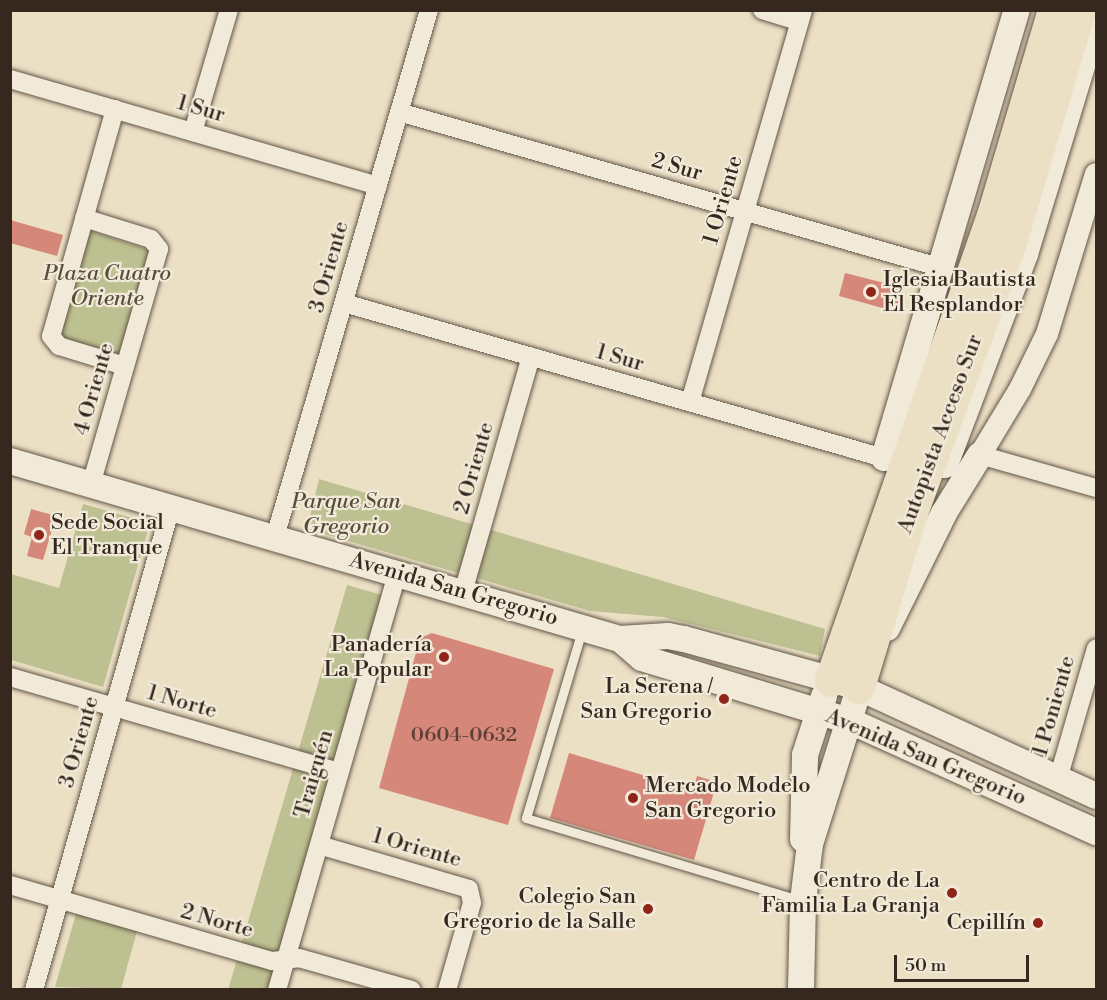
<!DOCTYPE html>
<meta charset="utf-8">
<style>
body{margin:0}
#map{position:relative;width:1107px;height:1000px;overflow:hidden;background:#ebdfc4;font-family:"Libre Bodoni",serif}
div>[style]{position:absolute}
.green>*{inset:0;background:#bdc090}
.building>*{inset:0;background:#d5887a}
.roads{filter:drop-shadow(0 0 2px #635648) drop-shadow(0 0 2px #635648)}
.service>*{height:9px;margin:-4.5px;padding:0 4.5px;transform-origin:4.5px;border-radius:4.5px;background:#f2ead9}
.minor>*{height:18px;margin:-9px;padding:0 9px;transform-origin:9px;border-radius:9px;background:#f2ead9}
.tertiary>*{height:22px;margin:-11px;padding:0 11px;transform-origin:11px;border-radius:11px;background:#f2ead9}
.secondary>*{height:26px;margin:-13px;padding:0 13px;transform-origin:13px;border-radius:13px;background:#f2ead9}
.motorway>*{height:33px;margin:-16.5px;padding:0 16.5px;transform-origin:16.5px;border-radius:16.5px;background:#ebdfc4}
.dots>*{width:16px;height:16px;translate:-50% -50%;box-sizing:border-box;border:3px solid #f2ead9;border-radius:50%}
span{translate:-50% -50%;white-space:nowrap;text-align:center;line-height:1.15;-webkit-text-stroke:4.5px #f2ead9;paint-order:stroke}
.number-label{font-size:20px;color:#5e4036}
.number-label span{-webkit-text-stroke-width:0}
.street-label{font-size:22px;color:#36281f}
.park-label{font-size:22px;color:#584e3b;font-style:italic}
.poi-label{font-size:22px;color:#36281f}
.left{translate:0 -50%;text-align:left}
.right{translate:-100% -50%;text-align:right}
.frame{position:absolute;inset:0;border:12px solid #36281f;pointer-events:none}
.scale{position:absolute;left:894px;top:955px;width:135px;height:27px;box-sizing:border-box;border:3px solid #36281f;border-top:0;padding-left:8px;font-size:18px;line-height:21px;white-space:nowrap;color:#36281f;-webkit-text-stroke:4px #f2ead9;paint-order:stroke}
</style>
<div id="map">
<div class="green">
<i style="clip-path:polygon(88px 230px,153px 251px,118px 359px,62px 342px,58px 333px)"></i>
<i style="clip-path:polygon(319px 479px,825px 629px,820px 656px,663px 617px,590px 611px,307px 529px)"></i>
<i style="clip-path:polygon(83px 504px,150px 523px,103px 687px,11px 660px,11px 574px,59px 588px)"></i>
<i style="clip-path:polygon(347px 585px,385px 596px,268px 989px,228px 990px)"></i>
<i style="clip-path:polygon(76px 914px,137px 931px,121px 989px,55px 987px)"></i>
</div>
<div class="building">
<i style="clip-path:polygon(10px 220px,63px 235px,57px 256px,10px 243px)"></i>
<i style="clip-path:polygon(845px 273px,904px 288px,897px 312px,839px 296px)"></i>
<i style="clip-path:polygon(31px 509px,56px 516px,43px 560px,27px 556px,32px 537px,24px 534px)"></i>
<i style="clip-path:polygon(432px 633px,554px 669px,508px 825px,379px 788px,420px 638px)"></i>
<i style="clip-path:polygon(569px 753px,693px 790px,697px 776px,717px 782px,694px 860px,550px 818px)"></i>
</div>
<div class="roads">
<div class="service">
<i style="left:582px;top:630px;width:196px;rotate:106.6deg"></i>
<i style="left:526px;top:818px;width:288px;rotate:16.7deg"></i>
</div>
<div class="minor">
<i style="left:762px;top:10px;width:39px;rotate:17deg"></i>
<i style="left:10px;top:79px;width:383px;rotate:16.2deg"></i>
<i style="left:115px;top:109px;width:236px;rotate:105.7deg"></i>
<i style="left:51px;top:336px;width:13px;rotate:51deg"></i>
<i style="left:59px;top:346px;width:69px;rotate:16.9deg"></i>
<i style="left:399px;top:112px;width:565px;rotate:16.03deg"></i>
<i style="left:193px;top:132px;width:127px;rotate:-73.6deg"></i>
<i style="left:84px;top:218px;width:70px;rotate:17.4deg"></i>
<i style="left:151px;top:239px;width:13px;rotate:51deg"></i>
<i style="left:159px;top:249px;width:245px;rotate:106.1deg"></i>
<i style="left:344px;top:303px;width:562px;rotate:16.02deg"></i>
<i style="left:690px;top:402px;width:408px;rotate:-73.9deg"></i>
<i style="left:980px;top:455px;width:121px;rotate:15.9deg"></i>
<i style="left:275px;top:537px;width:549px;rotate:-73.71deg"></i>
<i style="left:463px;top:592px;width:245px;rotate:-73.9deg"></i>
<i style="left:10px;top:677px;width:343px;rotate:16.1deg"></i>
<i style="left:1058px;top:779px;width:136px;rotate:-73.8deg"></i>
<i style="left:319px;top:845px;width:156px;rotate:16.3deg"></i>
<i style="left:469px;top:889px;width:14px;rotate:78deg"></i>
<i style="left:472px;top:903px;width:91px;rotate:106deg"></i>
<i style="left:10px;top:885px;width:273px;rotate:16.2deg"></i>
<i style="left:272px;top:961px;width:27px;rotate:-6deg"></i>
<i style="left:299px;top:958px;width:117px;rotate:15.8deg"></i>
<i style="left:34px;top:990px;width:502px;rotate:-74.16deg"></i>
<i style="left:277px;top:990px;width:435px;rotate:-73.9deg"></i>
</div>
<div class="tertiary">
<i style="left:980px;top:455px;width:77px;rotate:-58.8deg"></i>
<i style="left:1020px;top:389px;width:61px;rotate:-63.9deg"></i>
<i style="left:1047px;top:334px;width:167px;rotate:-73deg"></i>
</div>
<div class="secondary">
<i style="left:884px;top:458px;width:467px;rotate:-73.5deg"></i>
<i style="left:10px;top:461px;width:635px;rotate:16.27deg"></i>
<i style="left:620px;top:639px;width:48px;rotate:-3.6deg"></i>
<i style="left:668px;top:636px;width:16px;rotate:11deg"></i>
<i style="left:684px;top:639px;width:180px;rotate:15.4deg"></i>
<i style="left:858px;top:687px;width:262px;rotate:24.6deg"></i>
<i style="left:945px;top:465px;width:226px;rotate:-69.2deg"></i>
<i style="left:1025px;top:254px;width:245px;rotate:-73.1deg"></i>
<i style="left:887px;top:628px;width:128px;rotate:-63.6deg"></i>
<i style="left:944px;top:513px;width:68px;rotate:-58.2deg"></i>
<i style="left:620px;top:639px;width:29px;rotate:41deg"></i>
<i style="left:642px;top:658px;width:217px;rotate:16.9deg"></i>
<i style="left:850px;top:721px;width:270px;rotate:24.3deg"></i>
<i style="left:803px;top:839px;width:84px;rotate:-88.6deg"></i>
<i style="left:805px;top:755px;width:62px;rotate:-72.1deg"></i>
<i style="left:801px;top:990px;width:89px;rotate:-88.7deg"></i>
<i style="left:803px;top:901px;width:57px;rotate:-83deg"></i>
<i style="left:810px;top:844px;width:179px;rotate:-72.5deg"></i>
</div>
<div class="motorway">
<i style="left:831px;top:680px;width:496px;rotate:-70.8deg"></i>
<i style="left:994px;top:212px;width:211px;rotate:-73.5deg"></i>
<i style="left:858px;top:687px;width:173px;rotate:-73.2deg"></i>
<i style="left:908px;top:521px;width:294px;rotate:-69.9deg"></i>
<i style="left:1009px;top:245px;width:245px;rotate:-73.4deg"></i>
</div>
</div>
<div class="dots">
<i style="left:871px;top:292px;background:#8f2418"></i>
<i style="left:39px;top:535px;background:#8f2418"></i>
<i style="left:444px;top:657px;background:#8f2418"></i>
<i style="left:724px;top:699px;background:#8f2418"></i>
<i style="left:633px;top:798px;background:#8f2418"></i>
<i style="left:952px;top:893px;background:#8f2418"></i>
<i style="left:648px;top:909px;background:#8f2418"></i>
<i style="left:1038px;top:923px;background:#8f2418"></i>
</div>
<div class="number-label">
<span style="left:464px;top:735px">0604-0632</span>
</div>
<div class="street-label">
<span style="left:201px;top:109px;rotate:16deg">1 Sur</span>
<span style="left:677px;top:167px;rotate:16deg">2 Sur</span>
<span style="left:723px;top:200px;rotate:-74deg">1 Oriente</span>
<span style="left:329px;top:267px;rotate:-74deg">3 Oriente</span>
<span style="left:620px;top:358px;rotate:16deg">1 Sur</span>
<span style="left:94px;top:389px;rotate:-74deg">4 Oriente</span>
<span style="left:940px;top:434px;rotate:-70deg">Autopista Acceso Sur</span>
<span style="left:474px;top:468px;rotate:-74deg">2 Oriente</span>
<span style="left:454px;top:589px;rotate:16deg">Avenida San Gregorio</span>
<span style="left:182px;top:702px;rotate:16deg">1 Norte</span>
<span style="left:1054px;top:706px;rotate:-74deg">1 Poniente</span>
<span style="left:79px;top:742px;rotate:-74deg">3 Oriente</span>
<span style="left:926px;top:757px;rotate:23deg">Avenida San Gregorio</span>
<span style="left:314px;top:774px;rotate:-74deg">Traiguén</span>
<span style="left:417px;top:848px;rotate:16deg">1 Oriente</span>
<span style="left:217px;top:921px;rotate:16deg">2 Norte</span>
</div>
<div class="park-label">
<span style="left:107px;top:286px">Plaza Cuatro<br>Oriente</span>
<span style="left:346px;top:514px">Parque San<br>Gregorio</span>
</div>
<div class="poi-label">
<span class="left" style="left:883px;top:292px">Iglesia Bautista<br>El Resplandor</span>
<span class="left" style="left:51px;top:535px">Sede Social<br>El Tranque</span>
<span class="right" style="left:432px;top:657px">Panadería<br>La Popular</span>
<span class="right" style="left:712px;top:699px">La Serena /<br>San Gregorio</span>
<span class="left" style="left:645px;top:798px">Mercado Modelo<br>San Gregorio</span>
<span class="right" style="left:940px;top:893px">Centro de La<br>Familia La Granja</span>
<span class="right" style="left:636px;top:909px">Colegio San<br>Gregorio de la Salle</span>
<span class="right" style="left:1026px;top:923px">Cepillín</span>
</div>
<div class="frame"></div>
<div class="scale">50 m</div>
</div>
